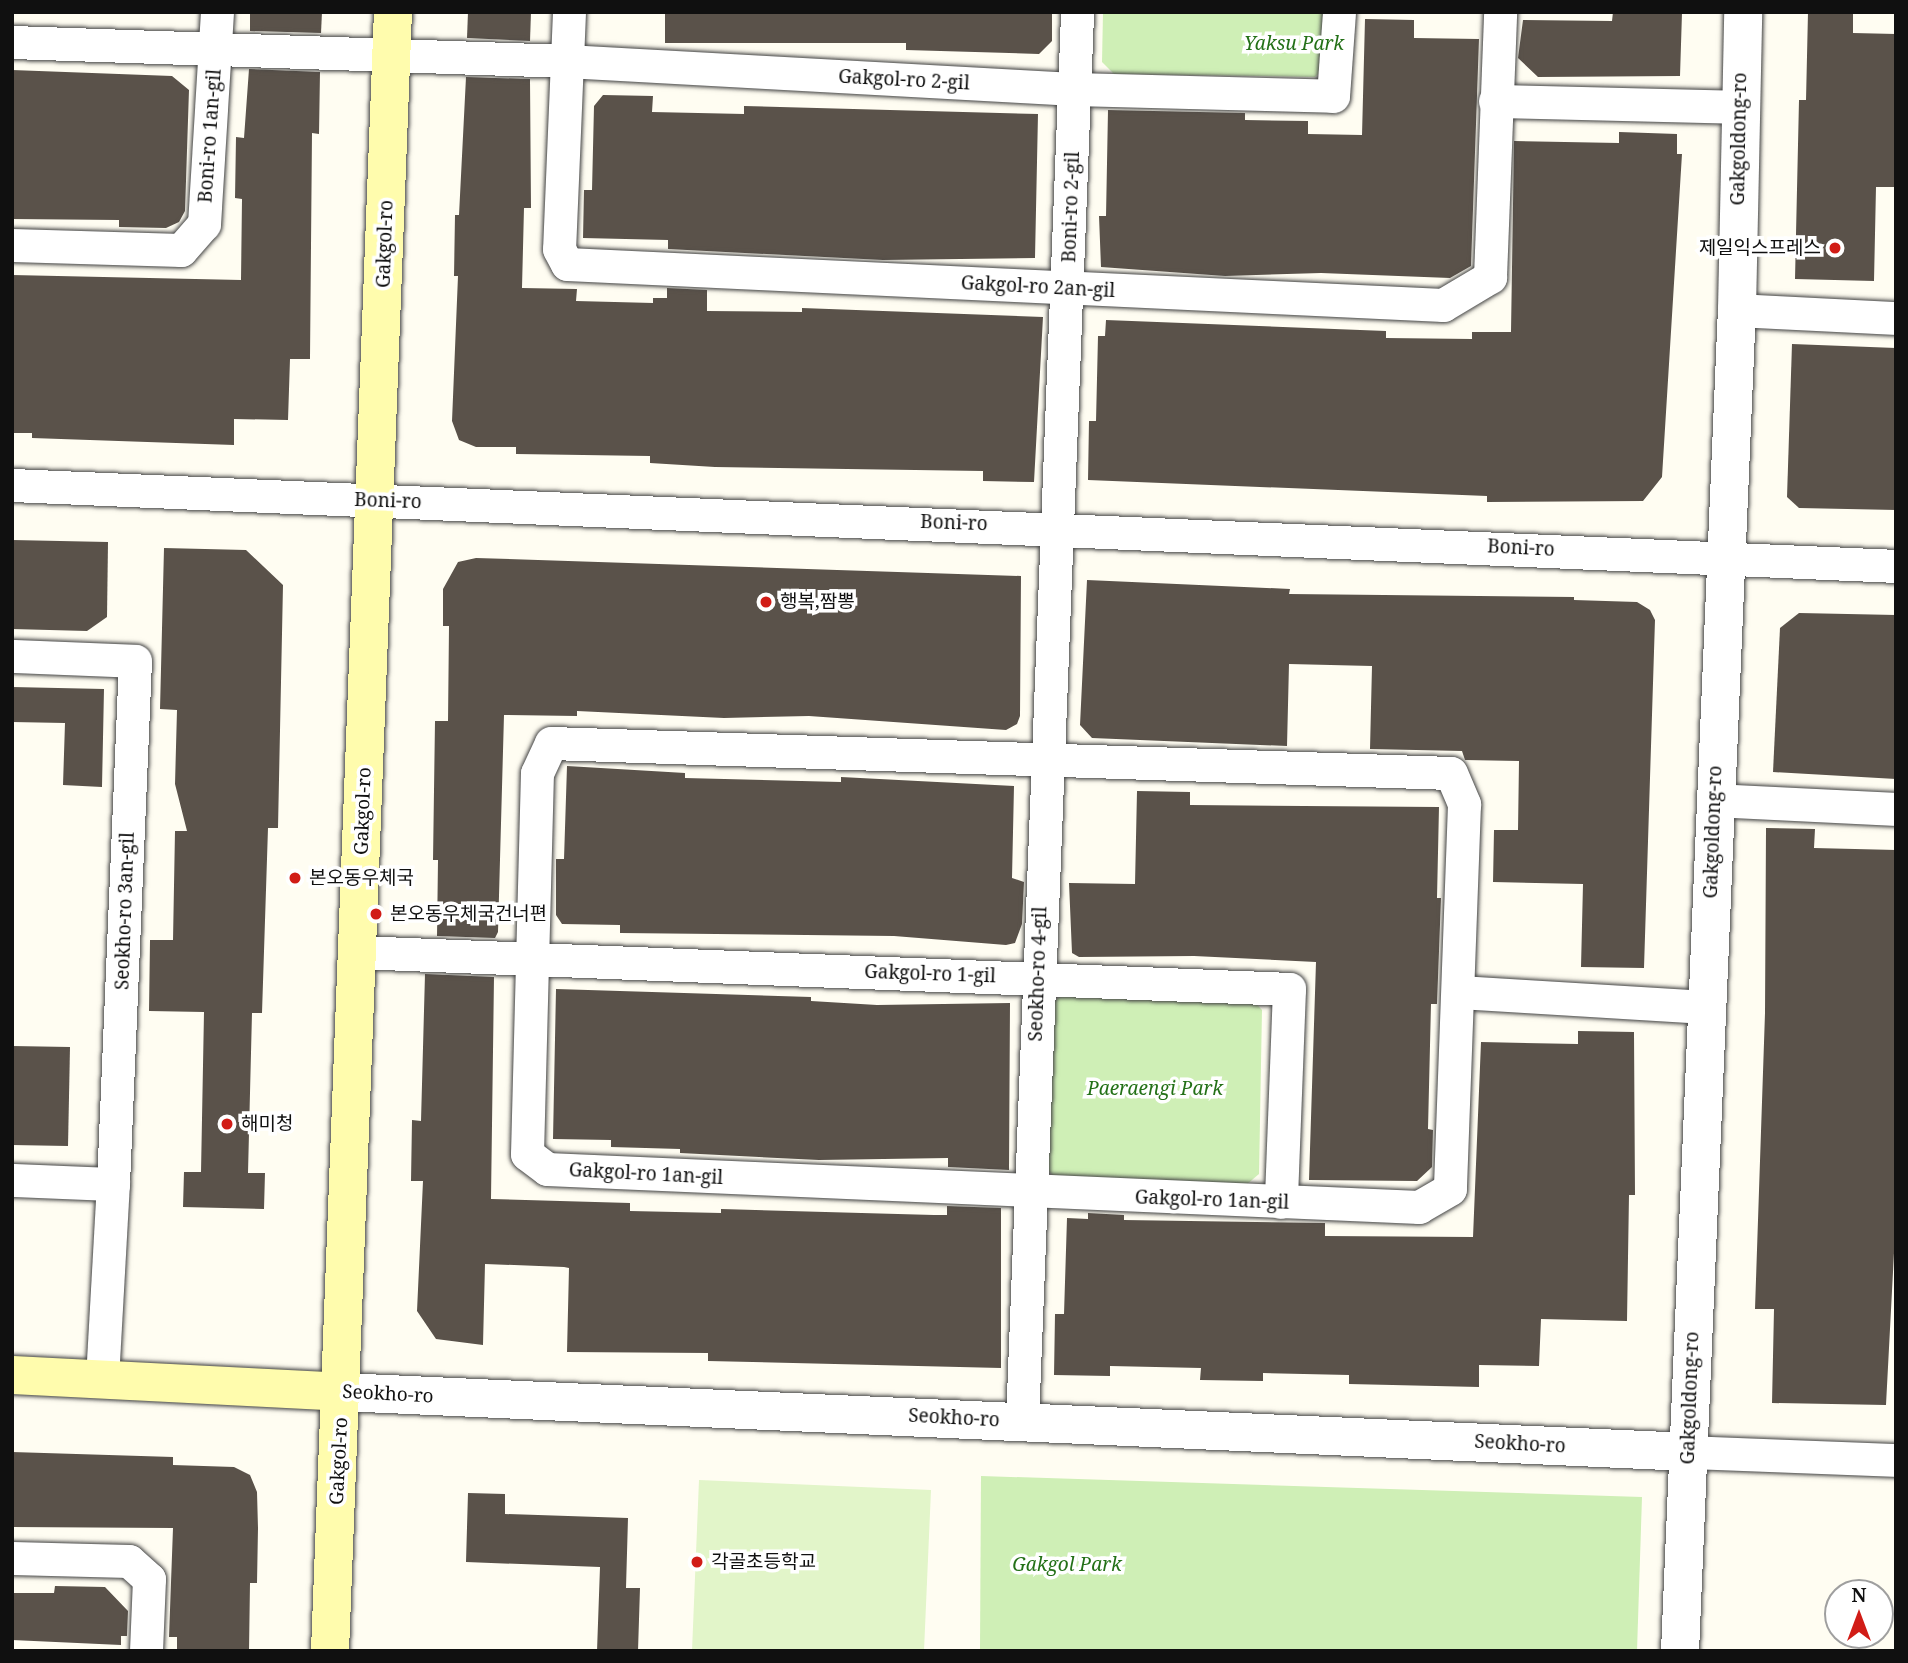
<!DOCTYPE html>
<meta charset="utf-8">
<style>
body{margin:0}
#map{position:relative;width:1908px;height:1663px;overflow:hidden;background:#fffdf2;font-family:"Noto Serif","Noto Sans KR",serif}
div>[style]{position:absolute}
.green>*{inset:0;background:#cfefb6}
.pitch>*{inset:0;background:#e2f5c9}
.building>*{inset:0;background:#5a524a}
.roads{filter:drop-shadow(0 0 2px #434343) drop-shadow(0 0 2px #434343)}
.minor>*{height:33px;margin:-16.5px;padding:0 16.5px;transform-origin:16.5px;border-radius:16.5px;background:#fff}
.tertiary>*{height:38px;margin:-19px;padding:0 19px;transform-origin:19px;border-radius:19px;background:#fff}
.secondary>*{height:38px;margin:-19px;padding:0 19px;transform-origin:19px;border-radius:19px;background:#fffcad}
.dots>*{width:19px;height:19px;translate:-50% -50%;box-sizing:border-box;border:4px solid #fff;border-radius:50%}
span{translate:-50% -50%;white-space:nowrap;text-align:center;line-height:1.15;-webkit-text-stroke:7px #fff;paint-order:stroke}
.park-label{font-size:19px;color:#237017;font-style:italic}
.street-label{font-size:19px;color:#101010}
.poi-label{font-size:19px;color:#101010}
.right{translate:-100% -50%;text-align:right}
.left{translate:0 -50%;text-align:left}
.frame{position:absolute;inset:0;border:14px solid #101010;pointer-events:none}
.north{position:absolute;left:1824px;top:1579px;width:70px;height:70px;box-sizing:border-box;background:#fff;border:2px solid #9f9f9f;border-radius:50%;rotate:0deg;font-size:19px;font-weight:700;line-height:28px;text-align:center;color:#101010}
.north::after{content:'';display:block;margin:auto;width:24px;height:32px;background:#d11c16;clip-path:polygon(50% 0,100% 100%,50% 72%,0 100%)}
</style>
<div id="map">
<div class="green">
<i style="clip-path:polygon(1103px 12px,1328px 12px,1327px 66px,1315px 77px,1114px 74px,1102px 62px)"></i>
<i style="clip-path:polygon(1063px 993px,1250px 997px,1262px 1010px,1259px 1174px,1246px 1185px,1059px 1182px,1047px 1169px,1050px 1006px)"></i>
<i style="clip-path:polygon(981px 1476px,1642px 1497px,1637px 1651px,980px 1651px)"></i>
</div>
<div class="pitch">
<i style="clip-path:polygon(699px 1480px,931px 1490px,924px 1651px,692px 1651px)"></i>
</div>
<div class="building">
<i style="clip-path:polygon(250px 12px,322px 12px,321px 33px,250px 31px)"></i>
<i style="clip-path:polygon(468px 12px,531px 12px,530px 41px,467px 38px)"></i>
<i style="clip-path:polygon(665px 12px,1052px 12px,1052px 41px,1039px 54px,906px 50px,906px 43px,665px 43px)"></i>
<i style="clip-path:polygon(1613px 12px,1682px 13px,1680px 76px,1538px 77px,1518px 58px,1523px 20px,1612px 21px)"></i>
<i style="clip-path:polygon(1808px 12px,1853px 12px,1853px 33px,1896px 34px,1896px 187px,1876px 187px,1874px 281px,1795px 279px,1799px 100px,1806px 100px)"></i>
<i style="clip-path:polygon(1365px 19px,1414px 20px,1414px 38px,1479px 39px,1471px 266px,1450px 278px,1321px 273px,1225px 276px,1101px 267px,1099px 216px,1106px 216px,1108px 110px,1245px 113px,1245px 120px,1308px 121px,1308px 134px,1362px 135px)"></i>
<i style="clip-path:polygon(249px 69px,320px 72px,319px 134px,312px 133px,310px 359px,290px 359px,288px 420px,234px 419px,234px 445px,32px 438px,32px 433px,12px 433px,12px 275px,241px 280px,242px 199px,235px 198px,236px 137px,244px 138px)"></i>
<i style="clip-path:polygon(12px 70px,172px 76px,189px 90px,185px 211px,179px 222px,166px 228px,119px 227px,119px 220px,12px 219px)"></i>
<i style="clip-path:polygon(466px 77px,530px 79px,531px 208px,524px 208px,522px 288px,577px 289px,576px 301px,653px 303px,653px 298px,667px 298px,667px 288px,707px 290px,707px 311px,802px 312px,802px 308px,1043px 317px,1034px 482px,983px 481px,983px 471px,715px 467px,650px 463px,650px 456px,516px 454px,516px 447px,476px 447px,459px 440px,452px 421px,458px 276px,454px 276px,455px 215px,459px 215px)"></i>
<i style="clip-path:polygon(603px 95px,653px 96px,652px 112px,744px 114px,744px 106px,1038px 114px,1035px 258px,883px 260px,668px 249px,668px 240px,583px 238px,584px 190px,592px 190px,594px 106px)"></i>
<i style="clip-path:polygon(1619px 132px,1677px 134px,1677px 154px,1682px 154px,1662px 477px,1643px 501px,1487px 502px,1487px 496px,1088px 480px,1089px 421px,1096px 421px,1098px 336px,1105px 336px,1106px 320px,1386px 331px,1386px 338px,1472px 339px,1472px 332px,1511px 332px,1514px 141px,1619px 143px)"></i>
<i style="clip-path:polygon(1792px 344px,1896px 348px,1896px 510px,1799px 508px,1787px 497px)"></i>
<i style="clip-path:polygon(12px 540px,108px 542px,107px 617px,87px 631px,12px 629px)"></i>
<i style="clip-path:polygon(164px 548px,246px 550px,283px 585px,278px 828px,268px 828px,262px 1013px,252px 1013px,248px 1173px,265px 1173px,264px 1209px,183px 1207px,184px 1172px,201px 1172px,204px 1012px,149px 1011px,150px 940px,173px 940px,175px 831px,187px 831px,175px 784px,177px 710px,160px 709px)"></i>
<i style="clip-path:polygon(476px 558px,1021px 576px,1020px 716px,1017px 724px,1006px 730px,809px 716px,724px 718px,577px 711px,577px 716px,504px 715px,498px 932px,495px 938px,437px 936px,438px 860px,433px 860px,435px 721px,448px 721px,449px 626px,443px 626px,443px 589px,458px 562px)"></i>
<i style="clip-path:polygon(1087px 580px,1290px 589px,1289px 594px,1574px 597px,1574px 600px,1637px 602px,1650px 610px,1655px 620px,1644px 968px,1581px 967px,1583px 884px,1493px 882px,1494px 830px,1518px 830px,1519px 761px,1465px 760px,1462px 751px,1370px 749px,1372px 666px,1289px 664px,1287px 746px,1092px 738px,1080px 725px)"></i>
<i style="clip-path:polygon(1799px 613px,1896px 615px,1896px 779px,1773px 772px,1780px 628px)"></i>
<i style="clip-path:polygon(12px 687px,104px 689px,102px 787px,63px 785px,65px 723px,12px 722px)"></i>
<i style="clip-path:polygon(567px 766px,685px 773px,685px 778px,841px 782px,841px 777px,1014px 786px,1012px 878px,1024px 882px,1022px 924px,1015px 943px,1006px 945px,894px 936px,620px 933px,620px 925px,562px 924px,556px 915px,556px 859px,564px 859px)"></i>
<i style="clip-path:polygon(1137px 791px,1190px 792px,1190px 805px,1439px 807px,1437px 898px,1441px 898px,1437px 1004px,1431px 1004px,1428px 1129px,1433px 1130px,1432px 1167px,1417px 1181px,1309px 1180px,1316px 962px,1194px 956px,1079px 957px,1072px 953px,1069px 883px,1135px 884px)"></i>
<i style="clip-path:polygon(1766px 828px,1815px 829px,1814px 848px,1896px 850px,1896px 1215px,1886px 1405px,1772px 1403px,1774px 1309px,1755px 1309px,1765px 1013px)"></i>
<i style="clip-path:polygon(425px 974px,494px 977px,491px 1199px,630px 1203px,630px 1211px,721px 1213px,721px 1209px,934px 1215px,947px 1215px,947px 1206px,1001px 1208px,1001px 1368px,708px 1361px,708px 1353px,567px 1352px,569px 1268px,564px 1267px,485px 1264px,483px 1345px,436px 1339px,417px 1311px,423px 1181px,411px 1181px,412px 1120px,421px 1121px)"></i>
<i style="clip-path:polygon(556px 989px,811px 997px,811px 1001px,877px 1005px,1010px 1003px,1009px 1170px,948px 1167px,948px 1158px,819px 1160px,680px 1153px,680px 1149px,611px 1147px,611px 1140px,553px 1139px)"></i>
<i style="clip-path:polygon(1578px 1031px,1634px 1032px,1635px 1195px,1629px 1195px,1627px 1321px,1541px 1319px,1539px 1366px,1479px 1365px,1479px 1387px,1349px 1384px,1349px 1375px,1263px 1373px,1263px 1381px,1200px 1380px,1201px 1368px,1110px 1366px,1110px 1376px,1054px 1375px,1055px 1314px,1064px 1314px,1067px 1218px,1088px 1219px,1088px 1213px,1124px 1215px,1124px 1220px,1325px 1223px,1325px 1236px,1473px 1237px,1481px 1042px,1578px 1044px)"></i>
<i style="clip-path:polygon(12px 1046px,70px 1047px,68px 1146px,12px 1145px)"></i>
<i style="clip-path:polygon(12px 1452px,173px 1457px,173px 1465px,234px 1467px,250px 1475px,257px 1492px,258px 1528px,257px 1583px,250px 1583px,249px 1651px,177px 1651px,177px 1637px,169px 1637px,173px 1528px,12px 1527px)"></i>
<i style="clip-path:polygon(468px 1493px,505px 1494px,505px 1514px,628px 1518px,626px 1588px,640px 1588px,638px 1651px,597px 1651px,600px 1567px,466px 1562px)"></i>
<i style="clip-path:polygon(55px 1586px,105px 1587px,128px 1611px,127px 1636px,121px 1636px,121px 1645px,12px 1640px,12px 1593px,54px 1593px)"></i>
</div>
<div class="roads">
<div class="minor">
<i style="left:569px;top:12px;width:237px;rotate:92.4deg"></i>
<i style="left:559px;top:249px;width:17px;rotate:62deg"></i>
<i style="left:567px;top:264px;width:877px;rotate:2.68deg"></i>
<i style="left:1443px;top:305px;width:55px;rotate:-30.8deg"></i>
<i style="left:1490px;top:277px;width:265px;rotate:-87.8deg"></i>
<i style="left:12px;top:42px;width:554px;rotate:1.96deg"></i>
<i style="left:566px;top:61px;width:509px;rotate:3.15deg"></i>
<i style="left:1074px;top:89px;width:259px;rotate:1.5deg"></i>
<i style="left:1333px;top:96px;width:84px;rotate:-85.9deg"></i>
<i style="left:1495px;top:101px;width:244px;rotate:1.4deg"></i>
<i style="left:12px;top:245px;width:169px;rotate:1.7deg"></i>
<i style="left:181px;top:250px;width:35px;rotate:-49deg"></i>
<i style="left:204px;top:224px;width:212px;rotate:-86.5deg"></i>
<i style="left:1737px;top:310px;width:159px;rotate:2.9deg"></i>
<i style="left:12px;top:485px;width:1886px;rotate:2.46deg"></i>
<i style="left:12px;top:656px;width:123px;rotate:2.3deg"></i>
<i style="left:135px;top:661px;width:523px;rotate:92.41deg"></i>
<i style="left:113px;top:1184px;width:101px;rotate:-177.7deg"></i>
<i style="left:551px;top:743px;width:900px;rotate:1.91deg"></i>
<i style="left:1451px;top:773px;width:34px;rotate:67deg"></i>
<i style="left:1464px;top:804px;width:385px;rotate:92.1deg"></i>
<i style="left:1450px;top:1189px;width:36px;rotate:150deg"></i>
<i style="left:1419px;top:1207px;width:873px;rotate:-177.5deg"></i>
<i style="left:547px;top:1169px;width:25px;rotate:-143deg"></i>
<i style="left:527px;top:1154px;width:381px;rotate:-88.5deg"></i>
<i style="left:537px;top:773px;width:33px;rotate:-65deg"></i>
<i style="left:1714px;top:800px;width:182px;rotate:2.8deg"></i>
<i style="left:357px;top:952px;width:933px;rotate:2.27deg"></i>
<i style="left:1289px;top:989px;width:213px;rotate:92.2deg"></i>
<i style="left:1459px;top:992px;width:247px;rotate:3.5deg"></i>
<i style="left:102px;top:1379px;width:195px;rotate:-86.8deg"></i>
<i style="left:1022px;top:1421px;width:1410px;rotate:-87.76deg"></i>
<i style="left:1688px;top:1452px;width:208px;rotate:2.2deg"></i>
<i style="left:12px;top:1558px;width:117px;rotate:1.5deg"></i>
<i style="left:129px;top:1561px;width:27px;rotate:42deg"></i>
<i style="left:149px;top:1579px;width:72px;rotate:92.4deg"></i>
</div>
<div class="tertiary">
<i style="left:342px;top:1392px;width:1347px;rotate:2.55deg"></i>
<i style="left:1680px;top:1651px;width:1342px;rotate:-87.57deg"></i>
<i style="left:1737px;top:310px;width:298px;rotate:-88.8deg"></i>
</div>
<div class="secondary">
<i style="left:12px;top:1375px;width:330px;rotate:2.9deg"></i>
<i style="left:330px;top:1651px;width:1640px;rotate:-87.8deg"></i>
</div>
</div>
<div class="dots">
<i style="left:1835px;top:248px;background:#d11c16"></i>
<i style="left:766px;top:602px;background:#d11c16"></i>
<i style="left:295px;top:878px;background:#d11c16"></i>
<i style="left:376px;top:914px;background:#d11c16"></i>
<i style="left:227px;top:1124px;background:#d11c16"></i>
<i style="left:697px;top:1562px;background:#d11c16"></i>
</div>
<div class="park-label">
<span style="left:1294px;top:44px">Yaksu Park</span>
<span style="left:1155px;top:1089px">Paeraengi Park</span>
<span style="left:1067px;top:1565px">Gakgol Park</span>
</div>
<div class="street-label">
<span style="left:904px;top:80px;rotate:3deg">Gakgol-ro 2-gil</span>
<span style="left:210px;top:136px;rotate:-86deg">Boni-ro 1an-gil</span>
<span style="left:1739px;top:139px;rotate:-89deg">Gakgoldong-ro</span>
<span style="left:1071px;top:207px;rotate:-88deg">Boni-ro 2-gil</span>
<span style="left:385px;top:244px;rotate:-88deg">Gakgol-ro</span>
<span style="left:1038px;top:287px;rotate:3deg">Gakgol-ro 2an-gil</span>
<span style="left:388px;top:501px;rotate:2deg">Boni-ro</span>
<span style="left:954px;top:523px;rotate:2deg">Boni-ro</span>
<span style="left:1521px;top:548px;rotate:3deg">Boni-ro</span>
<span style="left:363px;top:811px;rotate:-88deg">Gakgol-ro</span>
<span style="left:1713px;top:832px;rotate:-88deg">Gakgoldong-ro</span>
<span style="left:125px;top:911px;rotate:-88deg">Seokho-ro 3an-gil</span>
<span style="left:930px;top:974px;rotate:2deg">Gakgol-ro 1-gil</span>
<span style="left:1038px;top:974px;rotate:-88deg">Seokho-ro 4-gil</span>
<span style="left:646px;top:1174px;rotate:3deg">Gakgol-ro 1an-gil</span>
<span style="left:1212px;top:1200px;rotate:2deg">Gakgol-ro 1an-gil</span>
<span style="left:388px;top:1394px;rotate:3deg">Seokho-ro</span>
<span style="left:1690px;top:1398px;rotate:-88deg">Gakgoldong-ro</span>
<span style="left:954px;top:1418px;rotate:3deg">Seokho-ro</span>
<span style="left:1520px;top:1444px;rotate:3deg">Seokho-ro</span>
<span style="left:339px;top:1461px;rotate:-87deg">Gakgol-ro</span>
</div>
<div class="poi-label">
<span class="right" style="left:1821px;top:248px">제일익스프레스</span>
<span class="left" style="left:780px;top:602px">행복,짬뽕</span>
<span class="left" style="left:309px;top:878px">본오동우체국</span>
<span class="left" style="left:390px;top:914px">본오동우체국건너편</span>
<span class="left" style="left:241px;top:1124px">해미청</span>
<span class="left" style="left:711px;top:1562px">각골초등학교</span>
</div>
<div class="frame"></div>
<div class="north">N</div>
</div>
